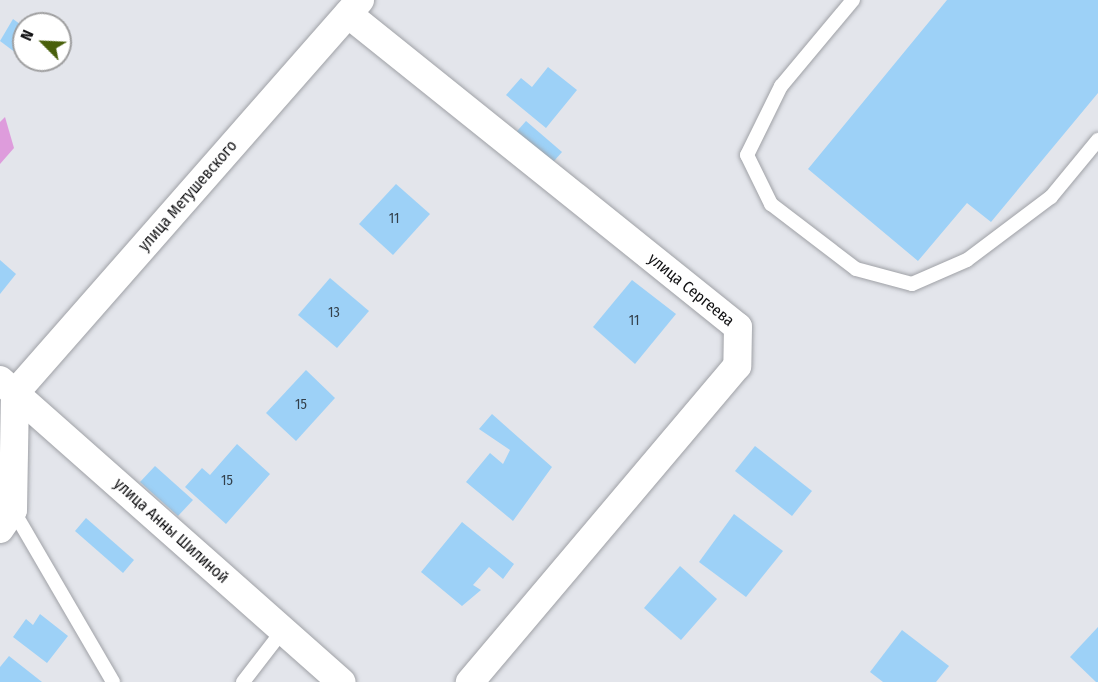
<!DOCTYPE html>
<meta charset="utf-8">
<style>
body{margin:0}
#map{position:relative;width:1098px;height:682px;overflow:hidden;background:#e3e5eb;font-family:"Fira Sans Condensed",sans-serif}
div>[style]{position:absolute}
.green>*{inset:0;background:#de9cdc}
.building>*{inset:0;background:#9dd1f7}
.roads{filter:drop-shadow(0 0 2px #9fa1a6) drop-shadow(0 0 2px #9fa1a6)}
.service>*{height:14px;margin:-7px;padding:0 7px;transform-origin:7px;border-radius:7px;background:#fff}
.minor>*{height:28px;margin:-14px;padding:0 14px;transform-origin:14px;border-radius:14px;background:#fff}
span{translate:-50% -50%;white-space:nowrap;text-align:center;line-height:1.15;-webkit-text-stroke:5px #fff;paint-order:stroke}
.number-label{font-size:14px;color:#33404b}
.number-label span{-webkit-text-stroke-width:0}
.street-label{font-size:16px;color:#101012}
.north{position:absolute;left:12px;top:12px;width:60px;height:60px;box-sizing:border-box;background:#fff;border:2px solid #9f9fa0;border-radius:50%;rotate:294deg;font-size:16px;font-weight:700;line-height:24px;text-align:center;color:#101012}
.north::after{content:'';display:block;margin:auto;width:21px;height:27px;background:#485f0a;clip-path:polygon(50% 0,100% 100%,50% 72%,0 100%)}
</style>
<div id="map">
<div class="green">
<i style="clip-path:polygon(5px 117px,14px 148px,0 164px,0 122px)"></i>
</div>
<div class="building">
<i style="clip-path:polygon(947px 0,1098px 0,1098px 93px,991px 222px,967px 203px,918px 261px,808px 169px)"></i>
<i style="clip-path:polygon(13px 19px,24px 27px,24px 59px,0 41px)"></i>
<i style="clip-path:polygon(548px 67px,577px 90px,546px 128px,506px 95px,521px 78px,532px 87px)"></i>
<i style="clip-path:polygon(526px 121px,562px 152px,547px 169px,511px 138px)"></i>
<i style="clip-path:polygon(396px 184px,430px 214px,393px 255px,359px 224px)"></i>
<i style="clip-path:polygon(0 260px,16px 274px,0 294px)"></i>
<i style="clip-path:polygon(330px 278px,369px 311px,337px 348px,298px 315px)"></i>
<i style="clip-path:polygon(632px 280px,676px 314px,635px 364px,593px 327px)"></i>
<i style="clip-path:polygon(306px 370px,335px 398px,296px 441px,266px 413px)"></i>
<i style="clip-path:polygon(492px 414px,552px 467px,513px 521px,466px 482px,490px 453px,503px 464px,510px 450px,479px 429px)"></i>
<i style="clip-path:polygon(237px 444px,270px 474px,226px 524px,185px 487px,202px 468px,210px 475px)"></i>
<i style="clip-path:polygon(755px 446px,812px 491px,792px 516px,735px 471px)"></i>
<i style="clip-path:polygon(155px 466px,193px 500px,178px 516px,140px 482px)"></i>
<i style="clip-path:polygon(734px 514px,783px 551px,746px 597px,699px 562px)"></i>
<i style="clip-path:polygon(86px 518px,134px 560px,123px 573px,75px 531px)"></i>
<i style="clip-path:polygon(462px 522px,514px 564px,503px 579px,489px 567px,473px 585px,481px 590px,462px 606px,421px 572px)"></i>
<i style="clip-path:polygon(680px 566px,717px 599px,681px 640px,644px 608px)"></i>
<i style="clip-path:polygon(40px 614px,68px 636px,47px 663px,13px 637px,26px 619px,33px 625px)"></i>
<i style="clip-path:polygon(1098px 627px,1098px 682px,1096px 682px,1070px 657px)"></i>
<i style="clip-path:polygon(902px 630px,949px 666px,936px 682px,883px 682px,870px 672px)"></i>
<i style="clip-path:polygon(9px 656px,42px 682px,0 682px,0 667px)"></i>
</div>
<div class="roads">
<div class="service">
<i style="left:853px;top:0;width:112px;rotate:129.9deg"></i>
<i style="left:781px;top:86px;width:77px;rotate:116.2deg"></i>
<i style="left:747px;top:155px;width:55px;rotate:63.9deg"></i>
<i style="left:771px;top:204px;width:107px;rotate:37.4deg"></i>
<i style="left:856px;top:269px;width:58px;rotate:15deg"></i>
<i style="left:912px;top:284px;width:60px;rotate:-23.6deg"></i>
<i style="left:967px;top:260px;width:105px;rotate:-36.9deg"></i>
<i style="left:1051px;top:197px;width:74px;rotate:-50.5deg"></i>
<i style="left:13px;top:510px;width:199px;rotate:59.8deg"></i>
<i style="left:243px;top:682px;width:66px;rotate:-52.4deg"></i>
</div>
<div class="minor">
<i style="left:348px;top:14px;width:500px;rotate:38.75deg"></i>
<i style="left:738px;top:327px;width:39px;rotate:91deg"></i>
<i style="left:737px;top:366px;width:414px;rotate:130.2deg"></i>
<i style="left:0;top:380px;width:456px;rotate:41.5deg"></i>
<i style="left:15px;top:393px;width:523px;rotate:-48.72deg"></i>
<i style="left:0;top:529px;width:23px;rotate:-56deg"></i>
<i style="left:13px;top:510px;width:117px;rotate:-89deg"></i>
</div>
</div>
<div class="number-label">
<span style="left:394px;top:219px">11</span>
<span style="left:334px;top:313px">13</span>
<span style="left:634px;top:321px">11</span>
<span style="left:301px;top:405px">15</span>
<span style="left:227px;top:481px">15</span>
</div>
<div class="street-label">
<span style="left:188px;top:196px;rotate:-49deg">улица Метушевского</span>
<span style="left:691px;top:290px;rotate:39deg">улица Сергеева</span>
<span style="left:171px;top:531px;rotate:42deg">улица Анны Шилиной</span>
</div>
<div class="north">N</div>
</div>
